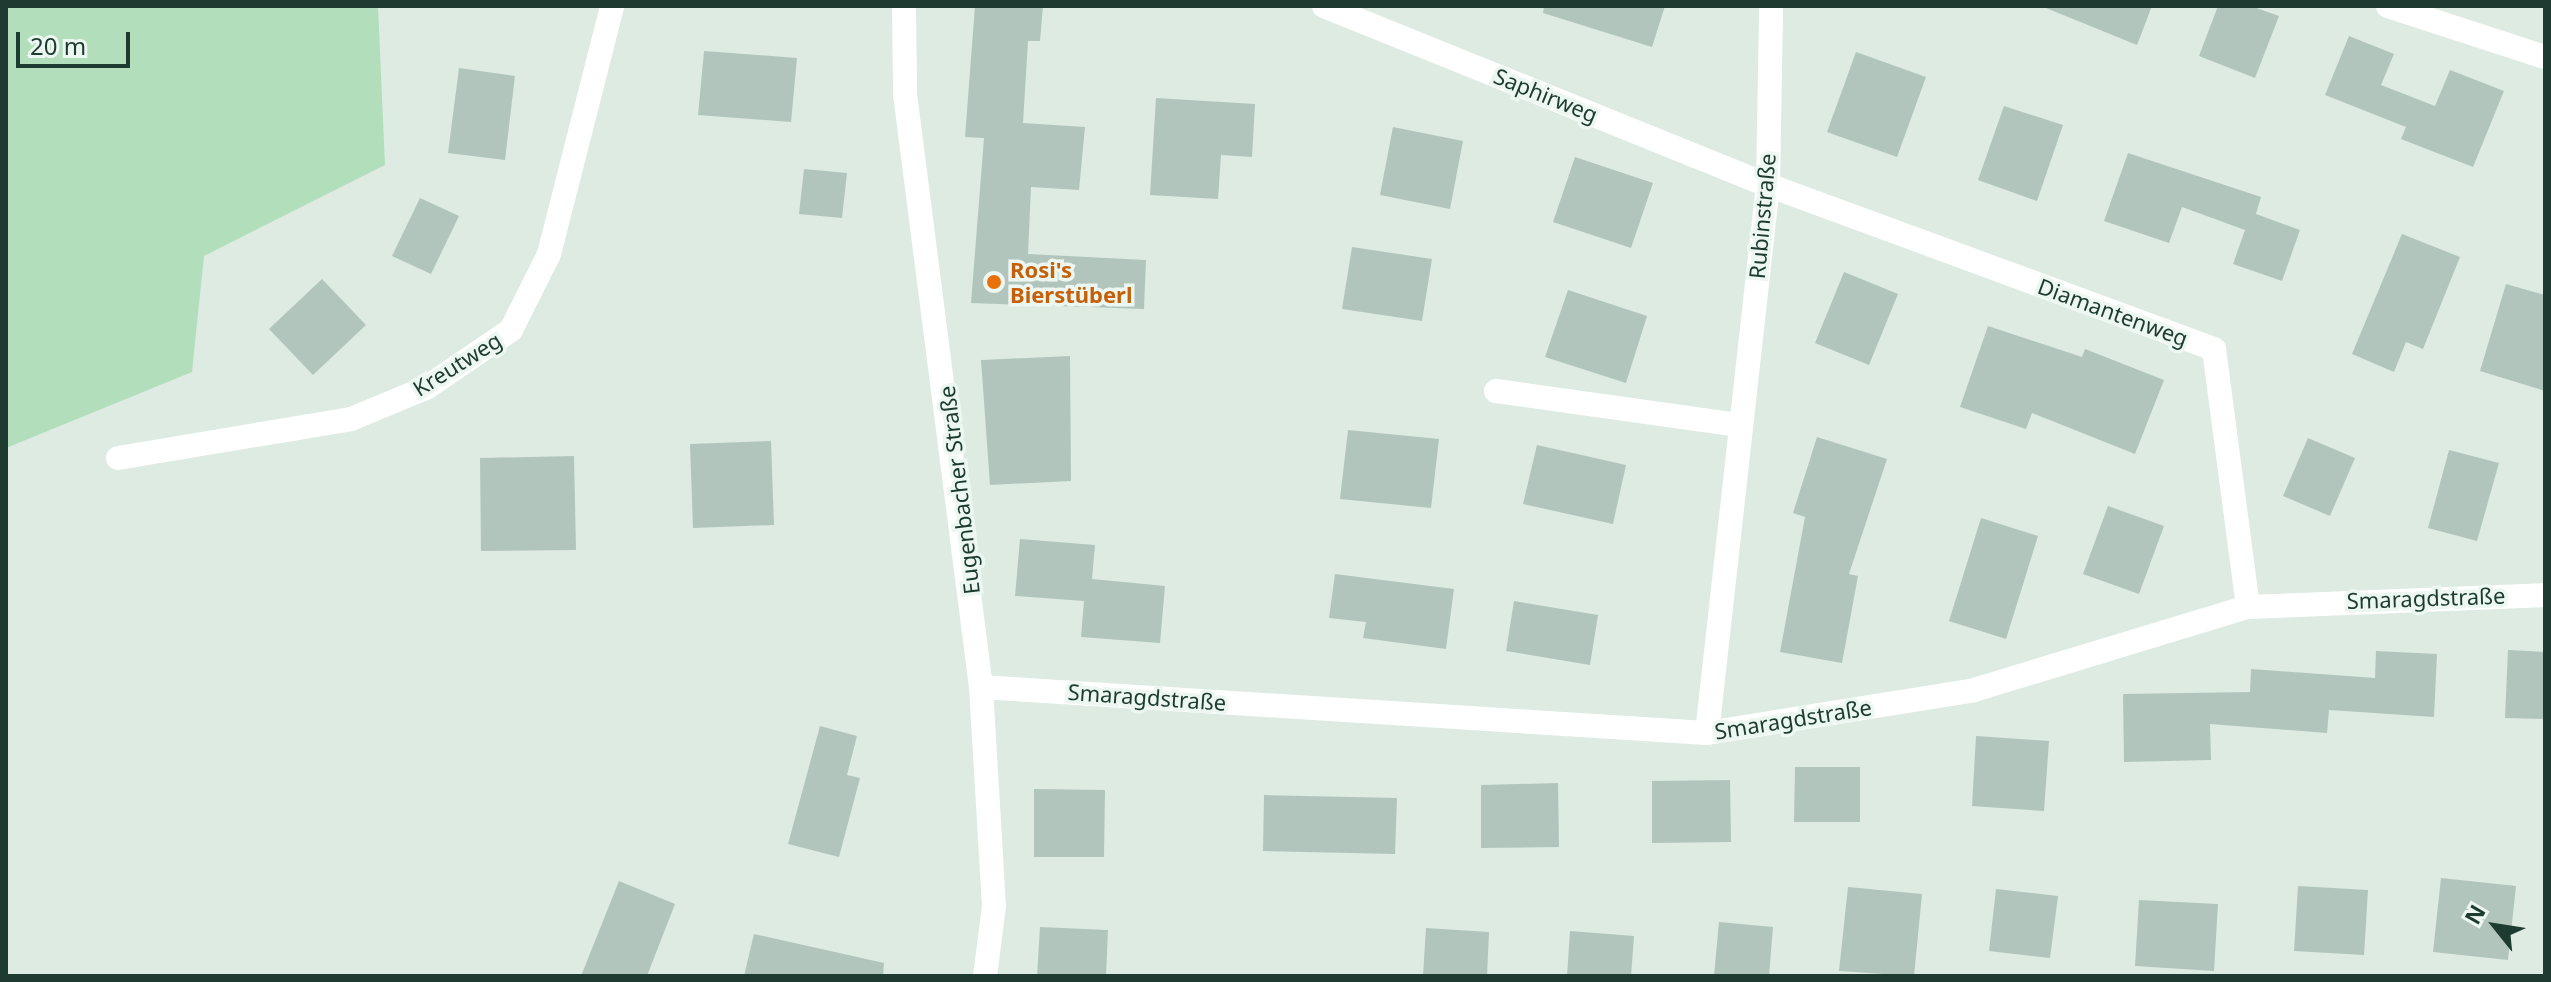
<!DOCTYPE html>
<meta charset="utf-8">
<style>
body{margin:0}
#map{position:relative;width:2551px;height:982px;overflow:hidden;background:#ddebe3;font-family:"Noto Sans",sans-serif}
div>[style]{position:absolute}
.green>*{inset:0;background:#b3debc}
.building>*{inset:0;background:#b2c5bc}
.minor>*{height:24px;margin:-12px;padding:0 12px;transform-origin:12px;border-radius:12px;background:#fff}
.dots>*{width:22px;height:22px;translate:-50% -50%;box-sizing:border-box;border:4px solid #edf7f1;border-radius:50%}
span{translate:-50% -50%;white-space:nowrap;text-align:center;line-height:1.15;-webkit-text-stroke:7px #edf7f1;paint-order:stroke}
.street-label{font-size:22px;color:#1d3b31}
.food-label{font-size:22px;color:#c56008;font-weight:700}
.left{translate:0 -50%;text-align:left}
.frame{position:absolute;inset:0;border:8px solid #1d3b31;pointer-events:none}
.north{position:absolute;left:2455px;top:886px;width:80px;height:80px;-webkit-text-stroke:6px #edf7f1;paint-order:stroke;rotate:300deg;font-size:22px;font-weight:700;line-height:32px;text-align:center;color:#1d3b31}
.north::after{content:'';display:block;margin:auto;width:28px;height:36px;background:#1d3b31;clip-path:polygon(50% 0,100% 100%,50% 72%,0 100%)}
.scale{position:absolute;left:16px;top:32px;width:114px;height:36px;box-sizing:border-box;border:4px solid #1d3b31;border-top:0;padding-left:10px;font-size:24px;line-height:28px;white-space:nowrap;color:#1d3b31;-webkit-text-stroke:6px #edf7f1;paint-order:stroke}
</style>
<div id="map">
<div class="green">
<i style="clip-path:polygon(6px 6px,378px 6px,385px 165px,204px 256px,192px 372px,6px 448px)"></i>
</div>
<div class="building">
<i style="clip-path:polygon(975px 6px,1043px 6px,1040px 41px,1028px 41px,1023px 123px,1085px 127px,1079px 190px,1031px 187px,1028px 254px,1146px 260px,1144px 309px,971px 303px,984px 138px,965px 137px)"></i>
<i style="clip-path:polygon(1544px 6px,1665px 6px,1652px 47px,1543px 13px)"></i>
<i style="clip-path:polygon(2041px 6px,2152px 6px,2137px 45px)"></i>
<i style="clip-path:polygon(2218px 6px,2251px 6px,2279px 16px,2255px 78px,2199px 56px)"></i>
<i style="clip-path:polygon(2349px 36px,2394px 54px,2381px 85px,2435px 106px,2450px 70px,2504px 91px,2473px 167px,2401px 139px,2406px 127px,2325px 95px)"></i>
<i style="clip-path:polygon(704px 51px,797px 58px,791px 122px,698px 115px)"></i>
<i style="clip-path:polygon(1856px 52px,1926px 77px,1897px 157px,1827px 132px)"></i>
<i style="clip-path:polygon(459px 68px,515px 76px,505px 160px,448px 153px)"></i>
<i style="clip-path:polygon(1156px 98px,1255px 104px,1252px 157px,1221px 155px,1218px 199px,1150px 195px)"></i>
<i style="clip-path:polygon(2004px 106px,2063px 125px,2037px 201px,1978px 180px)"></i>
<i style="clip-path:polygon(1393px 127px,1463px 141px,1450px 209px,1380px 195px)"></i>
<i style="clip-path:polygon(2128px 153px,2261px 197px,2256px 214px,2300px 230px,2282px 281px,2233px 264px,2245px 230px,2182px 207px,2169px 243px,2104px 221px)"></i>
<i style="clip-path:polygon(1575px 157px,1653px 183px,1631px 248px,1553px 222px)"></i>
<i style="clip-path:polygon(804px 169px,847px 173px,842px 218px,799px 214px)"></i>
<i style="clip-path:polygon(420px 198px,459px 216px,431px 274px,392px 256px)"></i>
<i style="clip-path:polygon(2402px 234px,2460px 257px,2423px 349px,2406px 342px,2394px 372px,2352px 354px)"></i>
<i style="clip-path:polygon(1352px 247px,1432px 259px,1422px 321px,1342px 309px)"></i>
<i style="clip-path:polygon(1844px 272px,1898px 294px,1869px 365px,1815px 343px)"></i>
<i style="clip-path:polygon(322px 279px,366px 325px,313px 375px,269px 329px)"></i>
<i style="clip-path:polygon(2506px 284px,2545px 295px,2545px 391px,2480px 371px)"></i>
<i style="clip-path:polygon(1568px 290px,1647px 316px,1626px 383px,1545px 357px)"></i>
<i style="clip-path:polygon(1988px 326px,2082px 357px,2085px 349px,2164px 380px,2135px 454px,2032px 413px,2026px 429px,1960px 407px)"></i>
<i style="clip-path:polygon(1070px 356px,1071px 481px,990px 485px,981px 360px)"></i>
<i style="clip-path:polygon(1348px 430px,1439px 439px,1431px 508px,1340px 499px)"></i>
<i style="clip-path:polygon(1817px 437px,1887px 459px,1849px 574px,1858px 576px,1842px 663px,1780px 652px,1805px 517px,1793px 513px)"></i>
<i style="clip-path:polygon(2308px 438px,2355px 458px,2330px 516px,2283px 496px)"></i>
<i style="clip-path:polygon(771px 441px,774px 525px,693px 528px,690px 444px)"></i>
<i style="clip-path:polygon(1537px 445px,1626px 465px,1613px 524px,1523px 504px)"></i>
<i style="clip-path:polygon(2449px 450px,2499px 463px,2477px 541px,2428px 528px)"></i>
<i style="clip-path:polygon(574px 456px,576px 550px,481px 551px,480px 458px)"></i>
<i style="clip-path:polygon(2108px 506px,2164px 526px,2139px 594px,2083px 574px)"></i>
<i style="clip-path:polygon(1981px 518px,2038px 536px,2006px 639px,1949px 621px)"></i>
<i style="clip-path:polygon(1020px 539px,1095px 545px,1092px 579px,1165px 586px,1160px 643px,1081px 637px,1084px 601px,1015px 596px)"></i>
<i style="clip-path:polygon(1335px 574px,1454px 589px,1446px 649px,1363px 638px,1366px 622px,1329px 618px)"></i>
<i style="clip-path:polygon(1514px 601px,1598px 615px,1590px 665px,1506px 651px)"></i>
<i style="clip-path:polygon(2508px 650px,2545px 652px,2545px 719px,2505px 718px)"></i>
<i style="clip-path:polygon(2376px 651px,2437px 654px,2434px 717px,2329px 710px,2327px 733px,2210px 724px,2211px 760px,2124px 762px,2123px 694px,2250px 692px,2251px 669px,2375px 678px)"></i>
<i style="clip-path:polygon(820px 726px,857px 736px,847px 775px,860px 778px,839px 857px,788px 844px)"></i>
<i style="clip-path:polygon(1976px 736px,2049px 741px,2044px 811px,1972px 806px)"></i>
<i style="clip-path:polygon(1795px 767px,1860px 767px,1860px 822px,1794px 822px)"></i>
<i style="clip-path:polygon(1730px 780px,1731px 842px,1652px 843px,1652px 781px)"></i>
<i style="clip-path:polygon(1558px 783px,1559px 847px,1481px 848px,1481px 785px)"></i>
<i style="clip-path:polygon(1034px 789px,1105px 790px,1104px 857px,1034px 857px)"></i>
<i style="clip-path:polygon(1264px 795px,1397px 798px,1395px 854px,1263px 851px)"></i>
<i style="clip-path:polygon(2441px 878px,2516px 886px,2508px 960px,2433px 952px)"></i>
<i style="clip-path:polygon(619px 881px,675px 904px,647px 976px,581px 976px)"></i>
<i style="clip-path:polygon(2298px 886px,2368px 890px,2364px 955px,2294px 951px)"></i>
<i style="clip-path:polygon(1848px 887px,1922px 894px,1914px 976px,1839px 971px)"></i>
<i style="clip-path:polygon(1996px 889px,2058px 896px,2050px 958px,1989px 951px)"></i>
<i style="clip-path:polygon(2139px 900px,2218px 904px,2214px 971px,2135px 966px)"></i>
<i style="clip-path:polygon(1719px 922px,1773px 927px,1769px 976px,1714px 976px)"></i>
<i style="clip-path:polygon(1040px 927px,1108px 930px,1106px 976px,1037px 976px)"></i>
<i style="clip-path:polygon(1426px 928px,1489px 932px,1487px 976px,1423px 976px)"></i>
<i style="clip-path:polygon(1570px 931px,1634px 936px,1631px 976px,1567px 976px)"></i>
<i style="clip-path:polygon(754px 934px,884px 963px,883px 976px,744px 976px)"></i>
</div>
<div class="minor">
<i style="left:904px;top:6px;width:88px;rotate:89.3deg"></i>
<i style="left:905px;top:94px;width:598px;rotate:82.7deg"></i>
<i style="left:981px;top:687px;width:219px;rotate:86.6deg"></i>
<i style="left:994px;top:906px;width:71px;rotate:97.3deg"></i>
<i style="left:1324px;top:6px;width:479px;rotate:22deg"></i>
<i style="left:1768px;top:185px;width:475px;rotate:20.2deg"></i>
<i style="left:2214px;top:349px;width:260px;rotate:82.5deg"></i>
<i style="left:2388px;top:6px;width:165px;rotate:18deg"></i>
<i style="left:1496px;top:391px;width:244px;rotate:8deg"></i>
<i style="left:118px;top:458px;width:236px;rotate:-9.5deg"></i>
<i style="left:351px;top:419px;width:81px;rotate:-22.5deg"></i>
<i style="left:426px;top:388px;width:103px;rotate:-34.3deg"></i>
<i style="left:511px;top:330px;width:85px;rotate:-63.4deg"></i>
<i style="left:549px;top:254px;width:256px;rotate:-75.7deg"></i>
<i style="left:981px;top:687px;width:727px;rotate:3.63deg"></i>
<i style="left:1707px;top:733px;width:270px;rotate:-9.1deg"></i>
<i style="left:1974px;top:690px;width:286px;rotate:-16.9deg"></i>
<i style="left:2248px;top:607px;width:297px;rotate:-2.3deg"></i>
<i style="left:1707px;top:733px;width:551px;rotate:-83.65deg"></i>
<i style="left:1768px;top:185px;width:179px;rotate:-89deg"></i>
</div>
<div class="dots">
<i style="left:994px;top:282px;background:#e8710a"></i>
</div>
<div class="street-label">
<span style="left:1546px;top:95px;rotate:22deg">Saphirweg</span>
<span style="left:1762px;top:216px;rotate:-85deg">Rubinstraße</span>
<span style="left:2113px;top:312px;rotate:20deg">Diamantenweg</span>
<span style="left:457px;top:364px;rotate:-32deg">Kreutweg</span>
<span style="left:959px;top:490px;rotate:-97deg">Eugenbacher Straße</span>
<span style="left:2426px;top:598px;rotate:-2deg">Smaragdstraße</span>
<span style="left:1147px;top:697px;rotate:4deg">Smaragdstraße</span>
<span style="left:1793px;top:719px;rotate:-9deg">Smaragdstraße</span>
</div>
<div class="food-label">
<span class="left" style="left:1010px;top:282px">Rosi's<br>Bierstüberl</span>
</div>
<div class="frame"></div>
<div class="north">N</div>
<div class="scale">20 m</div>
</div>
